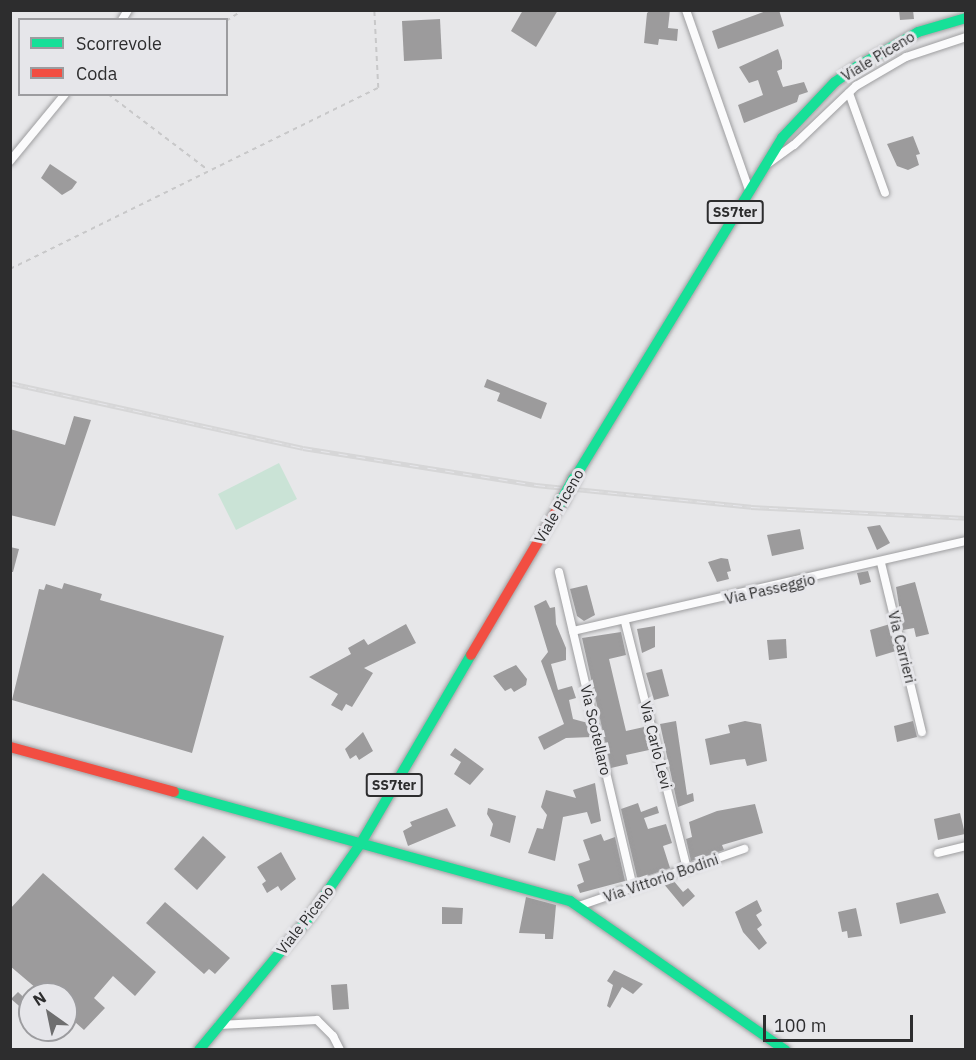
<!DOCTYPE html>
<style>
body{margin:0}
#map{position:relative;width:976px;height:1060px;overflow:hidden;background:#e7e7e9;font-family:"IBM Plex Sans",sans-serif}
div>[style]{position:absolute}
.green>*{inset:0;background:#cae3d6}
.building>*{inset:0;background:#9c9b9c}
.path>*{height:1.5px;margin-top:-0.75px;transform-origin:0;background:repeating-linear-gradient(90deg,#c8c8c9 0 4.5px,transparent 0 9px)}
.roads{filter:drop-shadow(0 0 2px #9e9ea0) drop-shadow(0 0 2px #9e9ea0)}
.street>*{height:8px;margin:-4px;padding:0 4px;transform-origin:4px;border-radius:4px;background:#fbfbfc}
.fast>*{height:10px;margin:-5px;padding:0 5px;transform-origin:5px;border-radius:5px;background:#16e098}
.jam>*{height:10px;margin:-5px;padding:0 5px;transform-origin:5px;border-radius:5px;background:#f24e42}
.rail>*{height:5px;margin-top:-2.5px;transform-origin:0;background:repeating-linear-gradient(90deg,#e6e6ea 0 9px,#d6d6d7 0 18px);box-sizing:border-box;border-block:2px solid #d6d6d7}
.bridges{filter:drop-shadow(0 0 2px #9e9ea0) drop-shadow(0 0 2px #9e9ea0)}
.fast-bridge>*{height:12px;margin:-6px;padding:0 6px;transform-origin:6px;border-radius:6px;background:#16e098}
span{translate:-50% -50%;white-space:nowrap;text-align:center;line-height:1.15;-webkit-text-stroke:6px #e6e6ea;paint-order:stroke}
.shield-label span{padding:2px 4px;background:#e6e6ea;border:2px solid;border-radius:4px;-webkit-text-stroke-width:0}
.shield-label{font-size:14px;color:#2d2d2e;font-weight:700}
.street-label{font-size:15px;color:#2d2d2e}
.frame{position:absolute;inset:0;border:12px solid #2d2d2e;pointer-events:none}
.legend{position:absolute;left:18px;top:18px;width:210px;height:78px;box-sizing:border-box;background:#e6e6ea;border:2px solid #9c9c9f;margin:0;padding:8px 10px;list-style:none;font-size:18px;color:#2d2d2e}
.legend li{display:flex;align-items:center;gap:12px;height:30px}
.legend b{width:30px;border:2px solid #9c9c9f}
.north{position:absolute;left:18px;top:982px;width:60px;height:60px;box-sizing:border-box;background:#e6e6ea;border:2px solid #9c9c9f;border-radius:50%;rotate:327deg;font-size:16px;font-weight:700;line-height:24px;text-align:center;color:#2d2d2e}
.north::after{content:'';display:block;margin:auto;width:21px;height:27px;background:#6e6e6f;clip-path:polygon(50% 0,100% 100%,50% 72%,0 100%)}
.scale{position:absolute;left:763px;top:1015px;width:150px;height:27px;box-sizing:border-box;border:3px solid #2d2d2e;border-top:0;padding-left:8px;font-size:18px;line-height:21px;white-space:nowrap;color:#2d2d2e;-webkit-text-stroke:4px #e6e6ea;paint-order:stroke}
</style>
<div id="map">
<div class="green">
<i style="clip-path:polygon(279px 463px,297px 499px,236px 530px,218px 494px)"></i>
</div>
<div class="building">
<i style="clip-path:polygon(523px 10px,558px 10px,536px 47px,511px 31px)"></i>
<i style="clip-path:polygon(651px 10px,670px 10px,668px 28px,678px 29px,677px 41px,659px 39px,658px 45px,644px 43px,647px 13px)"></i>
<i style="clip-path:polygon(769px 10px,779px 10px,784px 26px,718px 49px,712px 31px)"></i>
<i style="clip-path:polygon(899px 10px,913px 10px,914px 19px,900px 20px)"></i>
<i style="clip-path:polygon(440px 19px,442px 59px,404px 61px,402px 21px)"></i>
<i style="clip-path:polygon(778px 49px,782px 61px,782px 69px,777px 71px,783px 87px,804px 82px,808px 92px,799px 95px,797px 102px,744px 123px,738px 105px,763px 95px,758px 80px,749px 83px,739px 67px)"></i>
<i style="clip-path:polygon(913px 136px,920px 154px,916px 155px,919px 165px,908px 170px,897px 166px,887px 144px)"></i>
<i style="clip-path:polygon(50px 164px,77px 182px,72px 189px,62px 195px,41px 178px)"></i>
<i style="clip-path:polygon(487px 379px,547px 403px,541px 419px,497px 401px,500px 393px,484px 387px)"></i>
<i style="clip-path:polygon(74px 416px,91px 420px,55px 526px,10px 515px,10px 429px,65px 445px)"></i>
<i style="clip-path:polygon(880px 525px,890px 543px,877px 550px,867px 527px)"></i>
<i style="clip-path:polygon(800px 529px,804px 549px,772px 556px,767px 535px)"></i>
<i style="clip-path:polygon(10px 547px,19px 549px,13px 572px,10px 572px)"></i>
<i style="clip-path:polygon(721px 558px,728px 559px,731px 571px,727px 572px,729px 579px,717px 582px,708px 562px)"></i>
<i style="clip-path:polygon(868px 571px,871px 582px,860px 585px,857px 573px)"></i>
<i style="clip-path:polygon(915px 582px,929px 634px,916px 637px,914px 628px,903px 630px,896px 587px)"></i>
<i style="clip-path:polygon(64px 583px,102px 594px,100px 600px,224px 636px,192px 753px,12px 700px,39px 589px,44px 590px,46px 584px,62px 589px)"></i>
<i style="clip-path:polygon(587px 585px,595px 615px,584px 621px,577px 616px,570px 589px)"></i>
<i style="clip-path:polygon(546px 600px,550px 608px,555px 607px,556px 624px,566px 648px,566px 660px,551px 664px,558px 690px,572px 686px,576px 698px,569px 700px,573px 719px,588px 723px,592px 737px,566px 738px,544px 750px,538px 737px,564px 724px,541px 661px,548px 652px,534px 606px)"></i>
<i style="clip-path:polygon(406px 624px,416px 643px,364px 668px,373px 673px,352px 707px,346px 704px,342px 711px,331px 705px,338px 694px,309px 677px,351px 654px,348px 648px,364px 639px,368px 645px)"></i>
<i style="clip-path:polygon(890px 624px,896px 651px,876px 657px,870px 630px)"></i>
<i style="clip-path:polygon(655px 626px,655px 647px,642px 653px,637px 629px)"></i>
<i style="clip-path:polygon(621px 632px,626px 655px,609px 659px,617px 693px,626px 731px,644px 727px,649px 750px,626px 755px,628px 764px,611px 768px,582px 638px)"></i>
<i style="clip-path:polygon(786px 639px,787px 658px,769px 660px,767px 640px)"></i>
<i style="clip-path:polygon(516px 665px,527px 679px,526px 685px,514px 692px,511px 688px,505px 691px,493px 676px)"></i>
<i style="clip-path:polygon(662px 669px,669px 696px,654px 700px,646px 673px)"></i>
<i style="clip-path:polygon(676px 721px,687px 795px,693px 793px,694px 801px,678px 807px,660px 724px)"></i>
<i style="clip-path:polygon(745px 721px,761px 724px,767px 761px,747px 766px,745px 759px,736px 760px,710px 765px,705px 739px,730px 733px,728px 725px)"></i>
<i style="clip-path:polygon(913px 721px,917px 737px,897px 742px,894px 726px)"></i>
<i style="clip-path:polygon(363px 732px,373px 751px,359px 760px,356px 755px,350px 759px,345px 749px)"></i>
<i style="clip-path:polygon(455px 748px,484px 769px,470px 785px,454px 774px,461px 762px,450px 755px)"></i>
<i style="clip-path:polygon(595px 783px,601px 821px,591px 824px,587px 812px,563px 817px,555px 861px,528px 853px,537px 828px,543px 829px,547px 815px,541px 807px,546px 790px,576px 798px,573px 790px)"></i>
<i style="clip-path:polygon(638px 803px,641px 812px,657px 806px,659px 813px,644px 818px,648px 829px,666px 824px,672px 843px,663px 846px,670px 868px,641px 878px,637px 877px,621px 809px)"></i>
<i style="clip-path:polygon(755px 804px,763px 833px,722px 845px,724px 850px,691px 861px,686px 839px,692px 837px,689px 822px,717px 811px)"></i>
<i style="clip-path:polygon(447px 808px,456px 826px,408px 846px,403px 831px,412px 826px,410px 822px)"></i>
<i style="clip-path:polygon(488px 808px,516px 816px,510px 843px,490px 836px,493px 824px,487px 814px)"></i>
<i style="clip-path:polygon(960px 813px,965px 834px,938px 840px,934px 819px)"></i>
<i style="clip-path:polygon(601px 834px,604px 841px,615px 837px,625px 881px,580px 893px,577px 885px,584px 882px,578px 864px,590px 860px,583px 840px)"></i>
<i style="clip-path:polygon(203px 836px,226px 857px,197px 890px,174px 869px)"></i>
<i style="clip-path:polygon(281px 852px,296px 879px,281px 891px,278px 886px,267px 893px,262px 884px,266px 881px,257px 867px)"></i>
<i style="clip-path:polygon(43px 873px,156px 972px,135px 996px,113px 976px,94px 998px,105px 1008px,84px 1030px,66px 1014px,66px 994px,43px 994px,10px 966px,10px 909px)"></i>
<i style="clip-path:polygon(673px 880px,683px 892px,688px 888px,695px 896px,683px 907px,663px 883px)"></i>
<i style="clip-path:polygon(938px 893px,946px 913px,900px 924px,896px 903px)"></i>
<i style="clip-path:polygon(526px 897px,556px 905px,553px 939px,545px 939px,545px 934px,519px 933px)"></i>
<i style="clip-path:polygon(757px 900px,762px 911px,756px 915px,762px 925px,757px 929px,767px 943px,759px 950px,743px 932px,735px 912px)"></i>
<i style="clip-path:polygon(165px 902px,230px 958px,215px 974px,209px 969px,204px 974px,146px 923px)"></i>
<i style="clip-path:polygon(442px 907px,463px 908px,462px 924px,442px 924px)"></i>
<i style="clip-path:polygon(856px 908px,862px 936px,848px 938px,847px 931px,842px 932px,838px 912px)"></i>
<i style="clip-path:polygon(614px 970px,643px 984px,633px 994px,622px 987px,610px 1008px,607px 1006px,613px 985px,607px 981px)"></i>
<i style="clip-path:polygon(347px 984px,349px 1009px,333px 1010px,331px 985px)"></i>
<i style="clip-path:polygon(18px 992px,30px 1003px,25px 1011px,11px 999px)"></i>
</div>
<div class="path">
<i style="left:226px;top:21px;width:20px;rotate:-33deg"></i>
<i style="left:108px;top:94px;width:126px;rotate:37.2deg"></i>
<i style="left:10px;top:269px;width:410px;rotate:-26.2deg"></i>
<i style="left:378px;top:88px;width:78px;rotate:-92.9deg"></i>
</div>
<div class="roads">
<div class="street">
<i style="left:686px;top:10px;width:191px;rotate:70.7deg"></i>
<i style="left:122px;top:20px;width:12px;rotate:-59deg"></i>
<i style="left:849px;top:93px;width:106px;rotate:70.2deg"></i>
<i style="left:10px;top:161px;width:87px;rotate:-50.6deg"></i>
<i style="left:766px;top:165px;width:34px;rotate:-36deg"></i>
<i style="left:794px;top:145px;width:86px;rotate:-43.6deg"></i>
<i style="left:856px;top:86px;width:58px;rotate:-30.1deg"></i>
<i style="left:906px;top:57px;width:63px;rotate:-18.4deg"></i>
<i style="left:881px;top:563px;width:174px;rotate:76.4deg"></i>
<i style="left:559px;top:572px;width:324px;rotate:76.8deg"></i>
<i style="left:625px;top:622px;width:255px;rotate:75.9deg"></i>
<i style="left:573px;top:631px;width:403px;rotate:-12.9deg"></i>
<i style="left:938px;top:853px;width:29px;rotate:-14deg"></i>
<i style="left:579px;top:906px;width:175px;rotate:-19.1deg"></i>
<i style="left:219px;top:1025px;width:98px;rotate:-2.9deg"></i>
<i style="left:317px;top:1020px;width:23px;rotate:45deg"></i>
<i style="left:333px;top:1036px;width:16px;rotate:63deg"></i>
</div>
<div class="fast">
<i style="left:574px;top:479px;width:399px;rotate:-58.6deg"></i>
<i style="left:782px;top:138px;width:77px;rotate:-46.6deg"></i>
<i style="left:835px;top:82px;width:28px;rotate:-35deg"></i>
<i style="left:858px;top:66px;width:69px;rotate:-29.5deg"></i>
<i style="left:918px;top:32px;width:50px;rotate:-16.3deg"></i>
<i style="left:174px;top:792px;width:411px;rotate:15.4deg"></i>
<i style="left:570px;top:901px;width:262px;rotate:34.7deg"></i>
<i style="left:199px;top:1050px;width:175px;rotate:-50.3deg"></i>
<i style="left:311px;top:915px;width:88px;rotate:-55.2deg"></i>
<i style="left:361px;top:843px;width:218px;rotate:-59.7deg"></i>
</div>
<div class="jam">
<i style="left:471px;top:655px;width:179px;rotate:-59.4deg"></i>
<i style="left:10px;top:747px;width:170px;rotate:15.3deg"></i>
</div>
</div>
<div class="rail">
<i style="left:10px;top:383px;width:300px;rotate:12.5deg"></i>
<i style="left:303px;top:448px;width:236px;rotate:9deg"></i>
<i style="left:536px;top:485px;width:216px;rotate:5.8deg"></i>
<i style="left:751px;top:507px;width:215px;rotate:2.9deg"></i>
</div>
<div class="bridges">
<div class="fast-bridge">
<i style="left:562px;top:501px;width:25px;rotate:-61deg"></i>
</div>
</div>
<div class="shield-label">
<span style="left:735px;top:212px">SS7ter</span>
<span style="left:394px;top:785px">SS7ter</span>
</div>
<div class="street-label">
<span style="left:878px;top:56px;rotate:-31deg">Viale Piceno</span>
<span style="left:559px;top:506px;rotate:-60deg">Viale Piceno</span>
<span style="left:770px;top:589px;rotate:-13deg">Via Passeggio</span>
<span style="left:902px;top:647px;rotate:76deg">Via Carrieri</span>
<span style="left:596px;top:730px;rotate:77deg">Via Scotellaro</span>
<span style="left:656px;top:745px;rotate:76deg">Via Carlo Levi</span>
<span style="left:661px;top:878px;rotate:-19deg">Via Vittorio Bodini</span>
<span style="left:305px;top:920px;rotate:-52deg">Viale Piceno</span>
</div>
<div class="frame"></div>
<ul class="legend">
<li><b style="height:8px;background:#16e098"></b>Scorrevole</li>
<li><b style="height:8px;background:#f24e42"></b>Coda</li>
</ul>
<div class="north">N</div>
<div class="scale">100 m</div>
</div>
